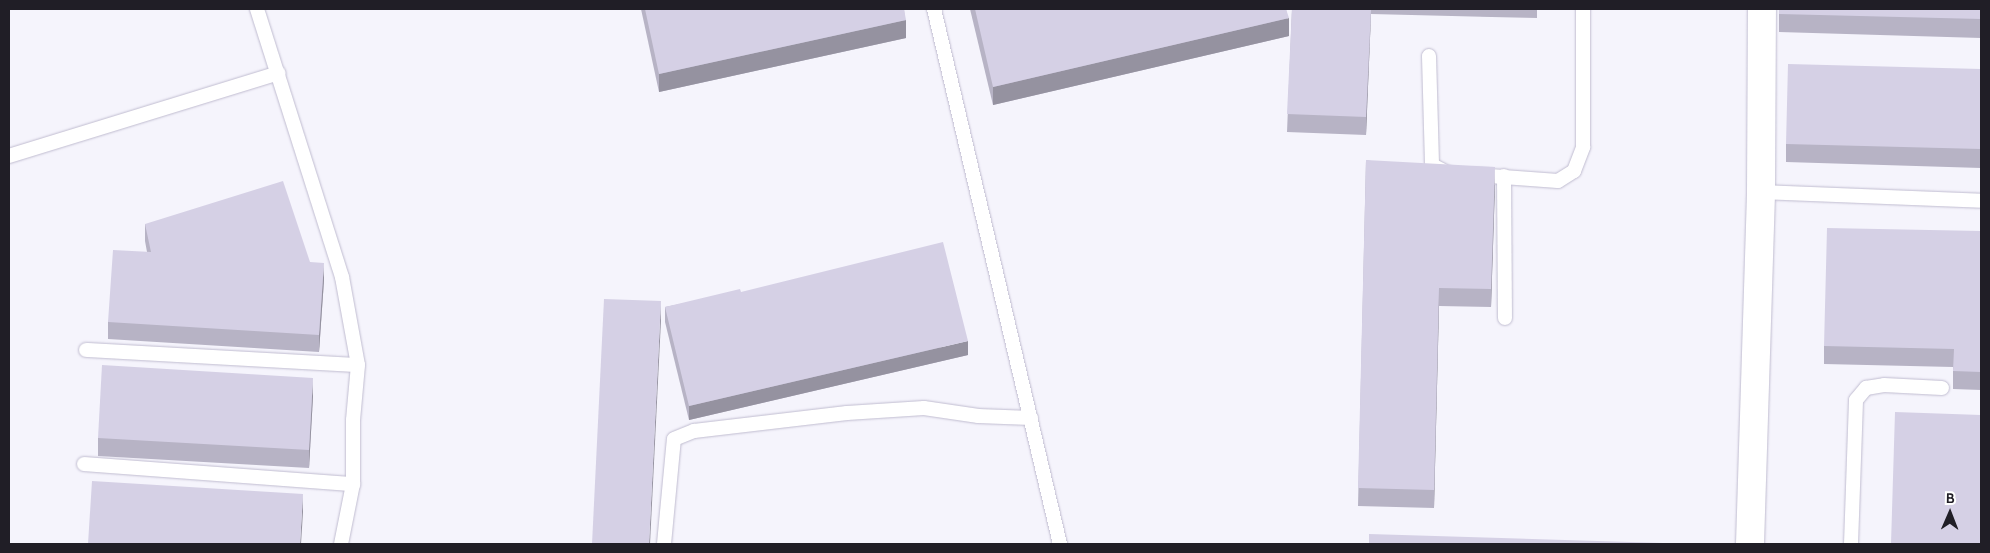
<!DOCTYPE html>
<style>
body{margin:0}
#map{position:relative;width:1990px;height:553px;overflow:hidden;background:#f5f4fc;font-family:Cabin,sans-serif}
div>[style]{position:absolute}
.roads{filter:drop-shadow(0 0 1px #c0bcd0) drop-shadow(0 0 1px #c0bcd0)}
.service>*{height:14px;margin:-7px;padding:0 7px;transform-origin:7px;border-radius:7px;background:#fff}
.minor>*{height:28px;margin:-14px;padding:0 14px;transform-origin:14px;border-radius:14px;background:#fff}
.wall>*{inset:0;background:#b7b3c5}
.shaded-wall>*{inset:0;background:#9592a0}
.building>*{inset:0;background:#d5d0e5}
span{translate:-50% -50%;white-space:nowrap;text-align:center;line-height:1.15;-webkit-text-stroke:4px #fff;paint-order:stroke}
.frame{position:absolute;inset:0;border:10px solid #201e26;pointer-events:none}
.north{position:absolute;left:1925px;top:488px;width:50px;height:50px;-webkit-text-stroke:4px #fff;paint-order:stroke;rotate:1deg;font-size:14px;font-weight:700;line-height:20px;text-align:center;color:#201e26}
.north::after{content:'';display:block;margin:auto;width:18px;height:22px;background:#201e26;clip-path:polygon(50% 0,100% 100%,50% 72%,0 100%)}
</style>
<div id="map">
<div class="roads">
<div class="service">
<i style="left:257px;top:9px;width:281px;rotate:72.4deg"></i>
<i style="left:342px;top:277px;width:89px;rotate:79.7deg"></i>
<i style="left:358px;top:365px;width:55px;rotate:95.2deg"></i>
<i style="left:353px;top:420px;width:64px;rotate:90deg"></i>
<i style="left:353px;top:484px;width:61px;rotate:101.3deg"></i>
<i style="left:934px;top:9px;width:550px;rotate:76.75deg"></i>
<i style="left:1429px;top:56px;width:109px;rotate:88.4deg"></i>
<i style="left:1432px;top:165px;width:18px;rotate:27deg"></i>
<i style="left:9px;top:156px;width:282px;rotate:-17.1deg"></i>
<i style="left:1476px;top:175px;width:82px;rotate:4.2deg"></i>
<i style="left:1558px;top:181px;width:19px;rotate:-32deg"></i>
<i style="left:1574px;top:171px;width:26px;rotate:-69deg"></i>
<i style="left:1583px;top:147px;width:138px;rotate:-90deg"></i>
<i style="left:1504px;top:176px;width:142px;rotate:89.6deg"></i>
<i style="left:1761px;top:192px;width:220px;rotate:2.3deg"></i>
<i style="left:86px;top:350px;width:272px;rotate:3.2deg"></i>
<i style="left:84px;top:464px;width:270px;rotate:4.3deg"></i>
<i style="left:664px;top:544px;width:105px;rotate:-84.6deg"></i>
<i style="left:674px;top:439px;width:22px;rotate:-22deg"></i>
<i style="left:694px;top:431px;width:154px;rotate:-6.7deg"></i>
<i style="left:847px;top:413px;width:77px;rotate:-3.7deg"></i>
<i style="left:924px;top:408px;width:55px;rotate:8.4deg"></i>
<i style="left:978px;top:416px;width:53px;rotate:2.2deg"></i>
<i style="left:1851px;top:544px;width:144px;rotate:-88deg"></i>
<i style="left:1856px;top:400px;width:16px;rotate:-50deg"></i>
<i style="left:1866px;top:388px;width:18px;rotate:-9deg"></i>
<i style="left:1884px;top:385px;width:58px;rotate:3deg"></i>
</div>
<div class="minor">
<i style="left:1750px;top:544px;width:352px;rotate:-88.2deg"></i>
<i style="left:1761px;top:192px;width:183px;rotate:-89.7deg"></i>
</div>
</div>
<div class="wall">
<i style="clip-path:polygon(641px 9px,904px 9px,906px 38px,659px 92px)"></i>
<i style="clip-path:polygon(970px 9px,1286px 9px,1289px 36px,993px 105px)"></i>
<i style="clip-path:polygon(1292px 9px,1537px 9px,1537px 18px,1371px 14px,1366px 135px,1287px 132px)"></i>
<i style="clip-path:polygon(1779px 9px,1981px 9px,1981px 38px,1779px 32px)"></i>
<i style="clip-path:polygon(1981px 69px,1981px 168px,1786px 162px,1786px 144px)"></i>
<i style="clip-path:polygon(1366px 160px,1495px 185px,1491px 307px,1439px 306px,1434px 508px,1358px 506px)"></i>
<i style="clip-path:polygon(145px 224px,310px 262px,324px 280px,319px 352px,108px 339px,108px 322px,147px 252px,145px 241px)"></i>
<i style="clip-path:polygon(1981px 231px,1981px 390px,1953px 389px,1953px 367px,1824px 364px,1824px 346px)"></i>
<i style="clip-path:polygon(741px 292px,968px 355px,689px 420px,665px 322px,665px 307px)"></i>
<i style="clip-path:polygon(313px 396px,309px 468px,98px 456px,98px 438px)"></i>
</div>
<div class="shaded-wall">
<i style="clip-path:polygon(1371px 9px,1371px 14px,1366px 135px,1366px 117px)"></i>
<i style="clip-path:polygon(1289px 18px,1289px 36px,993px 105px,993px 87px)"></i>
<i style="clip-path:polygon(906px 20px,906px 38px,659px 92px,659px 74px)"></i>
<i style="clip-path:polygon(1495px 167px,1495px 185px,1491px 307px,1491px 289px)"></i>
<i style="clip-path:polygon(324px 263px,324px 280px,319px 352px,319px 335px)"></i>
<i style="clip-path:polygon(1439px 288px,1439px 306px,1434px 508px,1434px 490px)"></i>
<i style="clip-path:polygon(661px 301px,661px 320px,650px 544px,649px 544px)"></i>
<i style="clip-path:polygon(968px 341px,968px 355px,689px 420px,689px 406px)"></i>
<i style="clip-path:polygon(313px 378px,313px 396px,309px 468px,309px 450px)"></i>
<i style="clip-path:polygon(303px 494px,303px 512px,301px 544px,300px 544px)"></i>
</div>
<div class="building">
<i style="clip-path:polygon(645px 9px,904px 9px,906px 20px,659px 74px)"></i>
<i style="clip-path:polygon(975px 9px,1286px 9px,1289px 18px,993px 87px)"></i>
<i style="clip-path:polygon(1292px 9px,1371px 9px,1366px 117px,1287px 114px)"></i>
<i style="clip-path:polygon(1779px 9px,1981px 9px,1981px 19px,1779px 14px)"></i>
<i style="clip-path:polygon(1788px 64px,1981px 69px,1981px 149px,1786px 144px)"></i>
<i style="clip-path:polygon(1366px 160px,1495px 167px,1491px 289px,1439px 288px,1434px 490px,1358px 488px)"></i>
<i style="clip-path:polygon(283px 181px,310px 262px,324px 263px,319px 335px,108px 322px,113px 250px,151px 252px,145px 224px)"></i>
<i style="clip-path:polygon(1827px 228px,1981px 231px,1981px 372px,1953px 371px,1954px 349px,1824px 346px)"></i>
<i style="clip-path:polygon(943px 242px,968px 341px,689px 406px,665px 307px,740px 289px,741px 292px)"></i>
<i style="clip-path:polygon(604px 299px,661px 301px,649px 544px,592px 544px)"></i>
<i style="clip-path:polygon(102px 365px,313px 378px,309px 450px,98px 438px)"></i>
<i style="clip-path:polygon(1895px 412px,1981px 415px,1981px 544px,1891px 544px)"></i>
<i style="clip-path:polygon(92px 481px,303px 494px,300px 544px,88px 544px)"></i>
<i style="clip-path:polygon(1369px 534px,1663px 543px,1663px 544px,1369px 544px)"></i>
</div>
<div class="frame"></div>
<div class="north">B</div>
</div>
